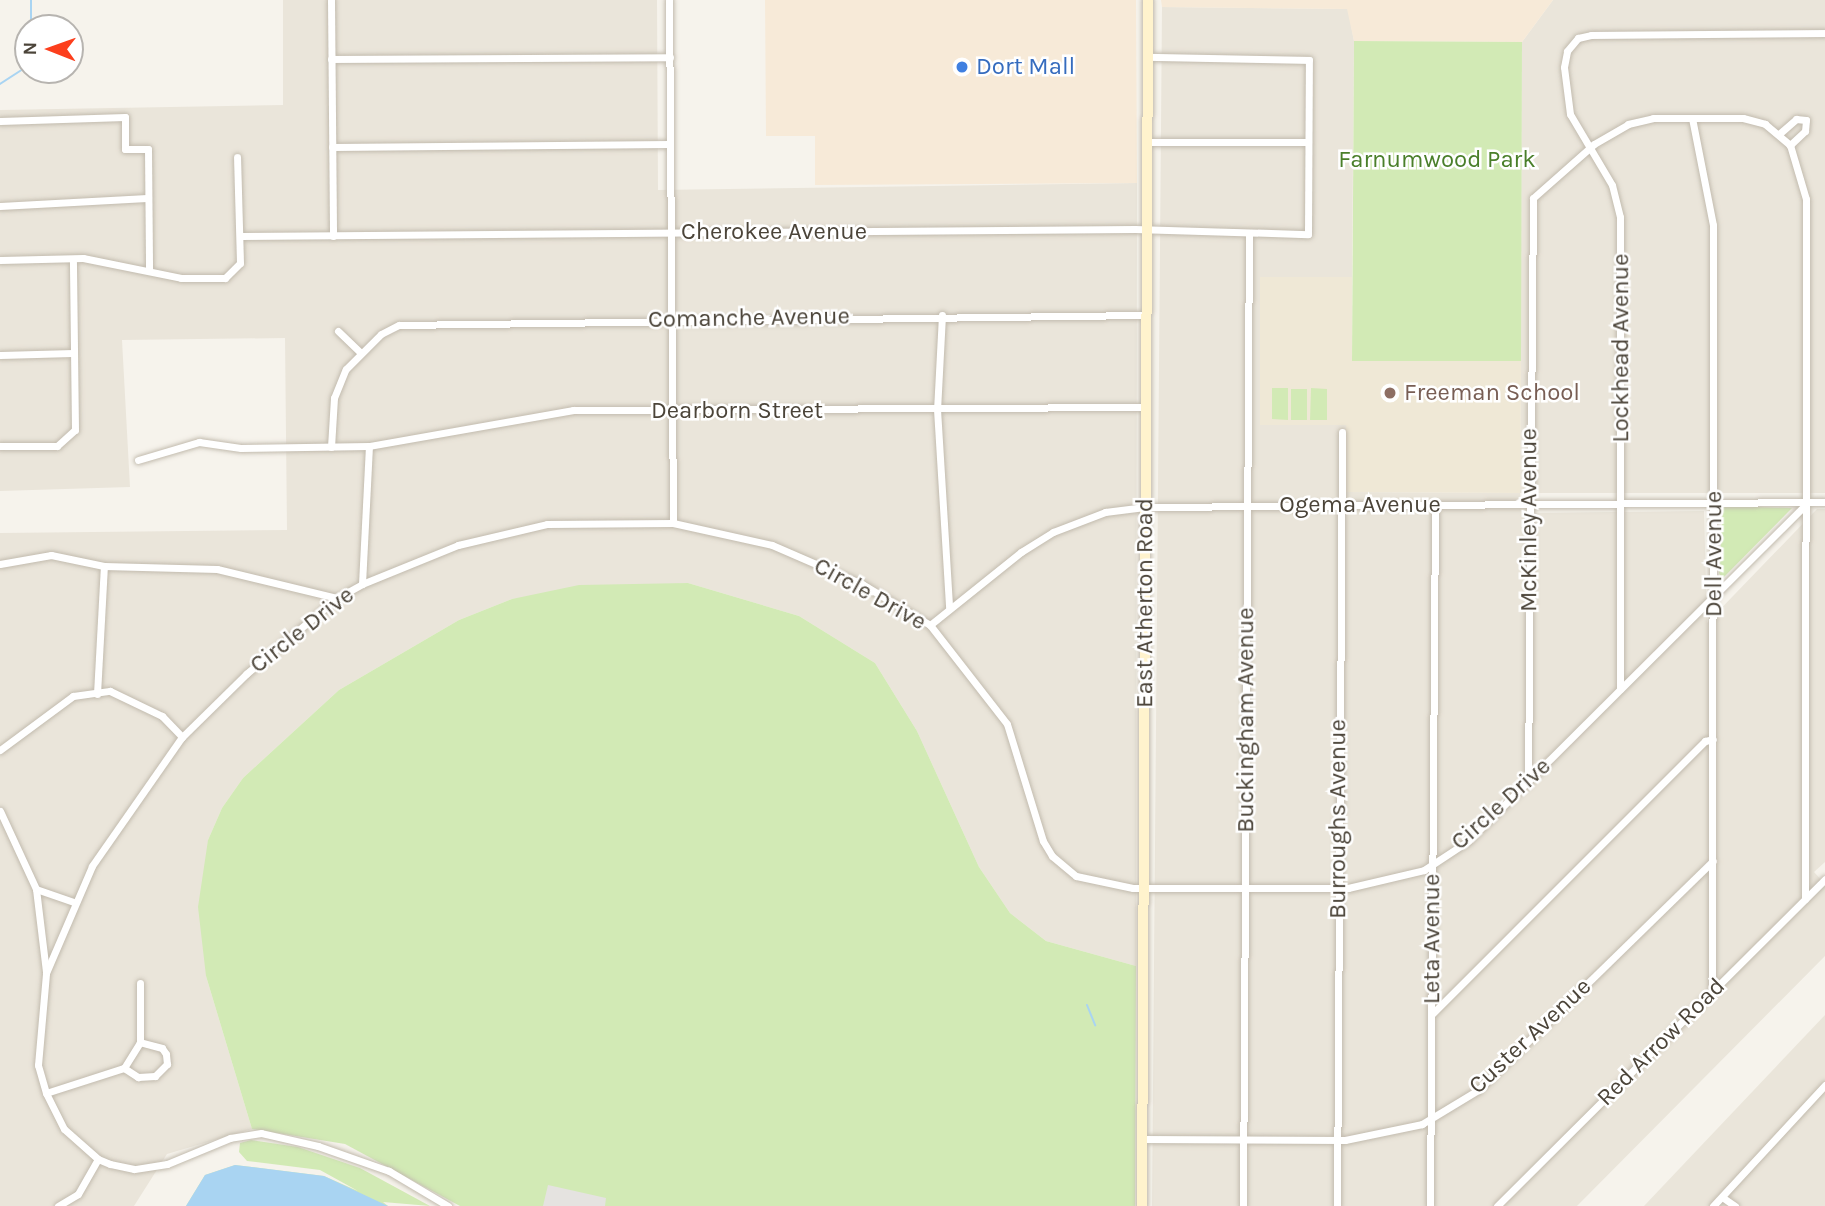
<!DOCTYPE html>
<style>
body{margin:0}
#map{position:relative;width:1825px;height:1206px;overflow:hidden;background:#f6f3ec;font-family:Karla,sans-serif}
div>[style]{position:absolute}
.residential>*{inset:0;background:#eae5da}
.commercial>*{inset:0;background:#f7ead8}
.education>*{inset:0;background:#efe8d6}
.green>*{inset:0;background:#d2eab5}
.parking>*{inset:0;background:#e5e3e0}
.water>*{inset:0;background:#a9d4f2}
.stream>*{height:2px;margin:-1px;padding:0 1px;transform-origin:1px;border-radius:1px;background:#a9d4f2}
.roads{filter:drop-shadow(0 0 2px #c2bbae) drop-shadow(0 0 2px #c2bbae)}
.street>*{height:7px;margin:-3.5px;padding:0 3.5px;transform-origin:3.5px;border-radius:3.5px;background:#fff}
.secondary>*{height:10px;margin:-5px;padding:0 5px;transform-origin:5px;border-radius:5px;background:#fff3cd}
.dots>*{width:19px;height:19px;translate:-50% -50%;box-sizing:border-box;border:4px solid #fff;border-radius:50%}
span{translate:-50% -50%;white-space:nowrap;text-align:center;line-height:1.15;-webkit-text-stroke:5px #fff;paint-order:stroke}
.shop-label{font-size:24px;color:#366cbe}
.left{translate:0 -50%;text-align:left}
.park-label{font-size:24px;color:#4a7f2a}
.street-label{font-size:24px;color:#4b4439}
.education-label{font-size:24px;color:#785e54}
.north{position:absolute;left:14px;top:14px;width:70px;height:70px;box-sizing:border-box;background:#fff;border:2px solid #b7b4b0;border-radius:50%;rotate:271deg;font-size:19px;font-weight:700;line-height:28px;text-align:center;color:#4b4439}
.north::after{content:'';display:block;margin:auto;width:24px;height:32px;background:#fc3f1d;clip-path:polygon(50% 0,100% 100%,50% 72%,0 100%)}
</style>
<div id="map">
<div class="residential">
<i style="clip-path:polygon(283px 0,657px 0,658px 190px,1137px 183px,1136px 966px,1046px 941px,1010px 913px,979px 867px,917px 731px,875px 663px,799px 616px,688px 583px,512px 599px,459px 620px,339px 690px,243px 778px,222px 808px,208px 840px,206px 976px,252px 1129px,167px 1154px,134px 1206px,0 1206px,0 533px,287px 530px,285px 338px,122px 340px,130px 487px,0 491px,0 110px,283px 105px)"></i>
<i style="clip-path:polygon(1553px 0,1825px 0,1825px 493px,1520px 493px,1522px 513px,1704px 511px,1707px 623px,1817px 509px,1825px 509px,1825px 862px,1814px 872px,1825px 884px,1825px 956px,1577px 1206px,1152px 1206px,1162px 7px,1348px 9px,1354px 41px,1352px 277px,1260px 278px,1346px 425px,1346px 492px,1520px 493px,1522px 42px)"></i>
<i style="clip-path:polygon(1825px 1015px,1825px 1206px,1644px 1206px)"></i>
</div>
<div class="commercial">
<i style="clip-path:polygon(765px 0,1136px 0,1137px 183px,815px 185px,815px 136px,766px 136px)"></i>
<i style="clip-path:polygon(1161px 0,1553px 0,1522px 42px,1354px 41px,1347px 9px,1162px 7px)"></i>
</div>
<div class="education">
<i style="clip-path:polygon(1260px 277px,1352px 277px,1352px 361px,1521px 361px,1520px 493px,1346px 492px,1346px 425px,1260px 425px)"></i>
</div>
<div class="green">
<i style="clip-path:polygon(1354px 41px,1522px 42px,1521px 361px,1352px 361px)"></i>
<i style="clip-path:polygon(1272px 388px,1288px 388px,1288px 420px,1272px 419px)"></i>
<i style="clip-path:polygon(1311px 388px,1327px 389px,1327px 420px,1310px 420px)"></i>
<i style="clip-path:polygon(1291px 389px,1307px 389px,1307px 420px,1291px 420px)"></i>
<i style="clip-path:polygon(1723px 506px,1792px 508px,1722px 579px,1719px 573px)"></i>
<i style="clip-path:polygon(688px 583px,799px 616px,875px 663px,917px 731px,979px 867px,1010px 913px,1046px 941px,1136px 966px,1135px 1206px,460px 1206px,345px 1144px,252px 1129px,206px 976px,198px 907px,208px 840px,222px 808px,243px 778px,339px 690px,459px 620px,512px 599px,579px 585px)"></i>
<i style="clip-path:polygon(251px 1140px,298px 1147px,360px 1168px,430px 1206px,383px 1202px,388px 1206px,186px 1206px,205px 1175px,235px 1165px,324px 1176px,358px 1191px,320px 1170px,247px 1161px,239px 1152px,240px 1143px)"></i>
</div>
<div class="parking">
<i style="clip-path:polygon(548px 1185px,606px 1198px,605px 1206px,543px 1206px)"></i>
</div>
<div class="water">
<i style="clip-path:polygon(235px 1165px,324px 1176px,388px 1206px,186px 1206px,205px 1175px)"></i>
</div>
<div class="stream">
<i style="left:31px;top:28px;width:28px;rotate:-90deg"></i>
<i style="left:0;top:84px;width:33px;rotate:-33deg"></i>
<i style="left:1087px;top:1005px;width:22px;rotate:68deg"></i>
</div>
<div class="roads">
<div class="street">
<i style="left:331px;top:0;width:236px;rotate:89.5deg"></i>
<i style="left:669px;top:0;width:523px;rotate:89.56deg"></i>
<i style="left:331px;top:59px;width:339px;rotate:-0.3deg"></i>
<i style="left:1692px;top:118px;width:109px;rotate:78.9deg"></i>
<i style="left:1713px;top:225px;width:767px;rotate:90.07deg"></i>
<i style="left:0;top:121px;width:125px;rotate:-1.8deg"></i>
<i style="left:125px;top:117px;width:32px;rotate:90deg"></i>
<i style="left:125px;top:149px;width:23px"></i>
<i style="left:148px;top:149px;width:122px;rotate:89.5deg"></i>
<i style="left:1779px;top:134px;width:23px;rotate:-41deg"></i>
<i style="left:1796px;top:119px;width:10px;rotate:6deg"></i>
<i style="left:1806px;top:120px;width:11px;rotate:95deg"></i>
<i style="left:1805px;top:131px;width:21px;rotate:137deg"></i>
<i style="left:1147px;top:142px;width:161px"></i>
<i style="left:332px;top:147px;width:338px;rotate:-0.5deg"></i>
<i style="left:0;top:206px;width:147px;rotate:-3.1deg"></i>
<i style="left:241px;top:236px;width:894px;rotate:-0.45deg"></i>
<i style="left:1135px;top:229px;width:173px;rotate:1.7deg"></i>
<i style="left:1308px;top:234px;width:174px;rotate:-89.7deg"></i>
<i style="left:1309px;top:60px;width:161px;rotate:-178.9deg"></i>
<i style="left:0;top:260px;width:83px;rotate:-1.4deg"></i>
<i style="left:83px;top:258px;width:100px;rotate:11.5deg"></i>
<i style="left:181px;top:278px;width:44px"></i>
<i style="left:225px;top:278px;width:21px;rotate:-45deg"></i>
<i style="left:240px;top:263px;width:106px;rotate:-91.6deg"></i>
<i style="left:942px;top:315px;width:94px;rotate:93deg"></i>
<i style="left:937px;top:409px;width:199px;rotate:86.5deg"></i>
<i style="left:338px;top:331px;width:30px;rotate:44deg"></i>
<i style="left:0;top:355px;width:73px;rotate:-1.6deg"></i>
<i style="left:0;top:446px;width:57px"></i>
<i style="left:57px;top:446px;width:24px;rotate:-42deg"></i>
<i style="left:75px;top:430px;width:171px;rotate:-90.7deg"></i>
<i style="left:331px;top:447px;width:49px;rotate:-86.5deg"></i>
<i style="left:334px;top:398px;width:31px;rotate:-68deg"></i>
<i style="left:346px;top:369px;width:49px;rotate:-45deg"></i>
<i style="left:381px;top:334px;width:20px;rotate:-27deg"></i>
<i style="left:399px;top:325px;width:747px;rotate:-0.77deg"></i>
<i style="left:138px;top:460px;width:64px;rotate:-16.4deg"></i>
<i style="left:199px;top:442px;width:42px;rotate:8.1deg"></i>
<i style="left:241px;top:448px;width:128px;rotate:-0.9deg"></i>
<i style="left:369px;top:446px;width:207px;rotate:-10deg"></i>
<i style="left:573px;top:410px;width:574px;rotate:-0.3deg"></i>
<i style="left:0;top:564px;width:52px;rotate:-10deg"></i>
<i style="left:51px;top:555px;width:54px;rotate:11.7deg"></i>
<i style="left:104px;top:566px;width:113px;rotate:1.5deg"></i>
<i style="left:217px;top:569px;width:123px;rotate:13.6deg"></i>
<i style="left:362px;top:584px;width:138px;rotate:-87.1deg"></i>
<i style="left:930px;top:625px;width:117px;rotate:-38.7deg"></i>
<i style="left:1021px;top:552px;width:38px;rotate:-32deg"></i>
<i style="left:1053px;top:532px;width:56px;rotate:-21deg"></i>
<i style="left:1105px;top:512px;width:40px;rotate:-7.1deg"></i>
<i style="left:1145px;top:507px;width:680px;rotate:-0.42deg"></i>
<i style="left:1620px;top:689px;width:472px;rotate:-90deg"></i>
<i style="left:1620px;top:217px;width:33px;rotate:-104deg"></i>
<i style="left:1612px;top:185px;width:82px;rotate:-120.6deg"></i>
<i style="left:1570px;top:114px;width:47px;rotate:-97.3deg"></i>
<i style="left:1564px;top:67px;width:16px;rotate:-79deg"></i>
<i style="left:1567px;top:51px;width:17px;rotate:-50deg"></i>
<i style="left:1578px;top:38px;width:13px;rotate:-13deg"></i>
<i style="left:1591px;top:35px;width:234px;rotate:-0.5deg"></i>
<i style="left:97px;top:694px;width:128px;rotate:-86.9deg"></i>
<i style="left:0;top:750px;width:91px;rotate:-36.5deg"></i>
<i style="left:73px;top:696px;width:37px;rotate:-8deg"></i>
<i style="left:110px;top:691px;width:58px;rotate:25.7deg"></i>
<i style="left:162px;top:716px;width:29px;rotate:46deg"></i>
<i style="left:1528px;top:783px;width:585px;rotate:-89.51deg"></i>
<i style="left:1533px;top:198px;width:81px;rotate:-41.5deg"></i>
<i style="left:1594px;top:144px;width:39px;rotate:-30deg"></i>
<i style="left:1628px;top:124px;width:26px;rotate:-13deg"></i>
<i style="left:1653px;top:118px;width:90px"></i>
<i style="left:1743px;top:118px;width:23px;rotate:15deg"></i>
<i style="left:1765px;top:124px;width:33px;rotate:40deg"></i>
<i style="left:1790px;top:145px;width:56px;rotate:73.5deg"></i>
<i style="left:1806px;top:199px;width:700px;rotate:90.08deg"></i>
<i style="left:0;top:811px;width:86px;rotate:65.2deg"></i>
<i style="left:36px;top:889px;width:84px;rotate:83.1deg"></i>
<i style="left:36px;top:889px;width:39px;rotate:19deg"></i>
<i style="left:1432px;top:1014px;width:386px;rotate:-45deg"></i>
<i style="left:1705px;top:741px;width:8px;rotate:-14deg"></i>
<i style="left:124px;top:1068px;width:31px;rotate:-58deg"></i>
<i style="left:140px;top:1042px;width:59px;rotate:-90deg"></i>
<i style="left:46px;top:1093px;width:82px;rotate:-17.8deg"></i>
<i style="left:124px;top:1068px;width:17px;rotate:33deg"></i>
<i style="left:138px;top:1077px;width:17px;rotate:-3deg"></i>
<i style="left:155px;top:1076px;width:17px;rotate:-45deg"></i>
<i style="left:167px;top:1064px;width:10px;rotate:-96deg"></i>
<i style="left:166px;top:1054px;width:7px;rotate:-124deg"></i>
<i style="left:162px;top:1048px;width:23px;rotate:-165deg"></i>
<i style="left:1142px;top:1139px;width:203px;rotate:0.3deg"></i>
<i style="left:1345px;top:1140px;width:79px;rotate:-11.7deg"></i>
<i style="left:1422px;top:1124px;width:66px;rotate:-31.3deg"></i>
<i style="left:1478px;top:1090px;width:328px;rotate:-44.3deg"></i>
<i style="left:1722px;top:1197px;width:16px;rotate:35deg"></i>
<i style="left:58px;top:1206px;width:23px;rotate:-31deg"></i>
<i style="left:78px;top:1194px;width:40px;rotate:-60.3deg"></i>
<i style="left:448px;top:1206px;width:69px;rotate:-149.3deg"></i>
<i style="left:389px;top:1171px;width:75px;rotate:-160.6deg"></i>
<i style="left:318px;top:1146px;width:58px;rotate:-167.2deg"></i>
<i style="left:261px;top:1133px;width:31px;rotate:171deg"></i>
<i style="left:230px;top:1138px;width:68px;rotate:157.6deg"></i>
<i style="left:167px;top:1164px;width:33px;rotate:171deg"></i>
<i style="left:134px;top:1169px;width:25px;rotate:-168deg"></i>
<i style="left:110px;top:1164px;width:13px;rotate:-157deg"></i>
<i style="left:98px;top:1159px;width:45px;rotate:-138.6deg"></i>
<i style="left:64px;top:1129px;width:40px;rotate:-116.6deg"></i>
<i style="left:46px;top:1093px;width:29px;rotate:-106deg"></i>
<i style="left:38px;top:1065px;width:92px;rotate:-85deg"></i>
<i style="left:46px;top:973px;width:116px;rotate:-66.7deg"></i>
<i style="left:92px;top:866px;width:157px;rotate:-55.1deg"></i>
<i style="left:182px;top:737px;width:90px;rotate:-44.5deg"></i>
<i style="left:246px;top:674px;width:119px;rotate:-39.9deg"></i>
<i style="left:337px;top:598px;width:29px;rotate:-29deg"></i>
<i style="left:362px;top:584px;width:104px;rotate:-22.1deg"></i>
<i style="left:458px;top:545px;width:91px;rotate:-13.3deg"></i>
<i style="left:547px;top:524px;width:126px;rotate:-0.5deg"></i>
<i style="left:673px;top:523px;width:101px;rotate:12.5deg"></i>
<i style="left:772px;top:545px;width:98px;rotate:23.4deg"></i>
<i style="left:862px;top:584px;width:79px;rotate:31.1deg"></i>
<i style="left:930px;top:625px;width:125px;rotate:52.1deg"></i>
<i style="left:1007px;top:724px;width:122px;rotate:72.9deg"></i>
<i style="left:1043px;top:841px;width:17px;rotate:59deg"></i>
<i style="left:1052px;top:856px;width:31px;rotate:40deg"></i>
<i style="left:1076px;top:876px;width:58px;rotate:11.9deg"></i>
<i style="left:1133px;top:888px;width:215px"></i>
<i style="left:1348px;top:888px;width:78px;rotate:-13.3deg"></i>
<i style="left:1424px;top:870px;width:53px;rotate:-33.4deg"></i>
<i style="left:1468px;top:841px;width:480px;rotate:-44.9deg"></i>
<i style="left:1243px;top:1206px;width:972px;rotate:-89.65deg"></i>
<i style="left:1337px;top:1206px;width:774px;rotate:-89.63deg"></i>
<i style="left:1430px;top:1206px;width:701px;rotate:-89.59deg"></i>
<i style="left:1497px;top:1206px;width:463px;rotate:-44.9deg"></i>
<i style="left:1713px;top:1206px;width:165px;rotate:-47.2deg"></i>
</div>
<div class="secondary">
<i style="left:1142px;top:1206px;width:1206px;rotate:-89.71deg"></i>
</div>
</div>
<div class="dots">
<i style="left:962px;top:67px;background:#3f7fe0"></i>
<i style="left:1390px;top:393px;background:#8d6e63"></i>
</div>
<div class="shop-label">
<span class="left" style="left:976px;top:67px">Dort Mall</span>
</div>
<div class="park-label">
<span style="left:1437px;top:160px">Farnumwood Park</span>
</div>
<div class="street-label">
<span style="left:774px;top:232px">Cherokee Avenue</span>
<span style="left:749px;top:318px;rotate:-1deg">Comanche Avenue</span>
<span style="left:1621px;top:348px;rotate:-90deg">Lockhead Avenue</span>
<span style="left:737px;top:411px">Dearborn Street</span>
<span style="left:1360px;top:505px">Ogema Avenue</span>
<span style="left:1529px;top:520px;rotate:-90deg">McKinley Avenue</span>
<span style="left:1714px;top:554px;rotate:-90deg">Dell Avenue</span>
<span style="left:870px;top:594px;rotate:29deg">Circle Drive</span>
<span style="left:1145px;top:603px;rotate:-90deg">East Atherton Road</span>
<span style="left:302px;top:630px;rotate:-38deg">Circle Drive</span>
<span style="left:1246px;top:720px;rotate:-90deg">Buckingham Avenue</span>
<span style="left:1501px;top:804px;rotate:-42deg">Circle Drive</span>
<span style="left:1338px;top:819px;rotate:-90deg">Burroughs Avenue</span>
<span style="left:1432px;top:939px;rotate:-90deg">Leta Avenue</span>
<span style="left:1530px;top:1036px;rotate:-43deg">Custer Avenue</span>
<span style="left:1661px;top:1042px;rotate:-45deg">Red Arrow Road</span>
</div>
<div class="education-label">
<span class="left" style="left:1404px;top:393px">Freeman School</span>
</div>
<div class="north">N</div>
</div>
